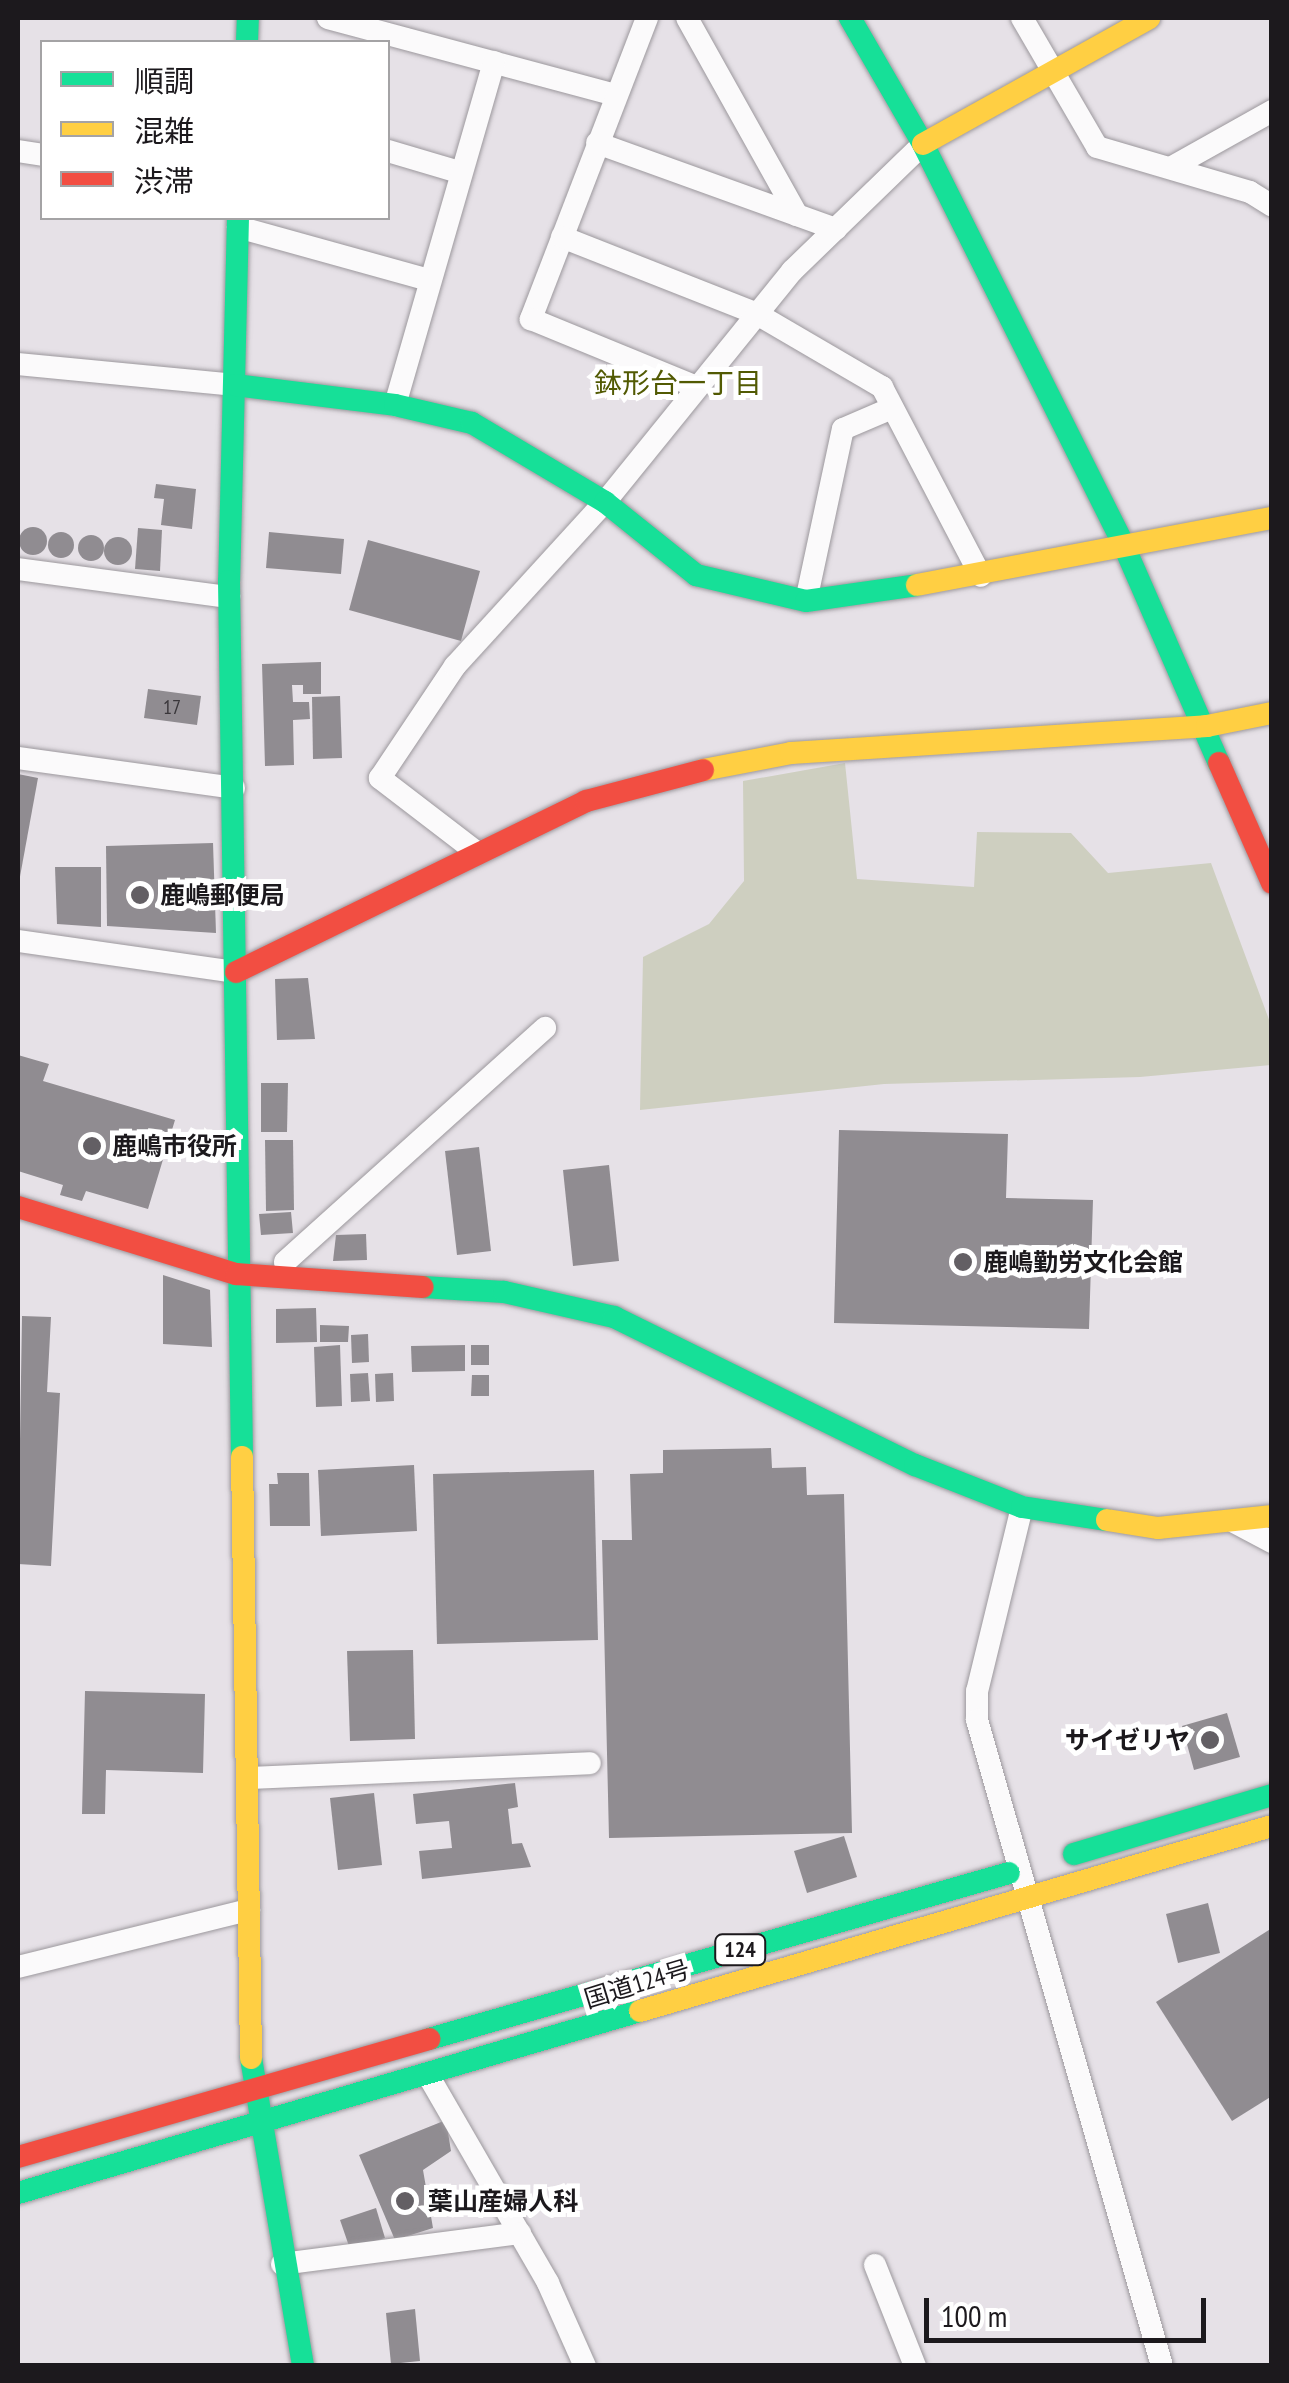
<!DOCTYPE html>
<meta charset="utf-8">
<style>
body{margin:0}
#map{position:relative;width:1289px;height:2383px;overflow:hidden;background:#e6e1e7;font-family:"PT Sans Narrow","Noto Sans JP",sans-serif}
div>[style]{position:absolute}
.green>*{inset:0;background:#cecfc0}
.building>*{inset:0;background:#908c91}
.round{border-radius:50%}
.roads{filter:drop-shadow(0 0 2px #9c989d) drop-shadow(0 0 2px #9c989d)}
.street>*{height:22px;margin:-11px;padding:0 11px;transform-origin:11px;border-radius:11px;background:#fbfafb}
.fast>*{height:22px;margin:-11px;padding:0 11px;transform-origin:11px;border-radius:11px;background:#16e098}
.slow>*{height:22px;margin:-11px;padding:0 11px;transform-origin:11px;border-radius:11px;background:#ffcf43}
.jam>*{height:22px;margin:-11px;padding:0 11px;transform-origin:11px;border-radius:11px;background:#f24e42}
.dots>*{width:28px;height:28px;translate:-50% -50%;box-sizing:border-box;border:5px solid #fff;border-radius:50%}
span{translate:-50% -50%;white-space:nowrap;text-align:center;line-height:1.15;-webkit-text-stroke:10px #fff;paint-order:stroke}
.number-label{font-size:20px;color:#39363a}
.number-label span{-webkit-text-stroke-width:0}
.shield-label span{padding:2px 8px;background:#fff;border:2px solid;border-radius:8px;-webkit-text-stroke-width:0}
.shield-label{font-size:22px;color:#1c191d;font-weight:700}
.poi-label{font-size:25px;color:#1c191d;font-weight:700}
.left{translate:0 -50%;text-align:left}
.right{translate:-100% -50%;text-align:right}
.street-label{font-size:25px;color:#1c191d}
.neighbourhood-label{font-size:28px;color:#525a03}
.frame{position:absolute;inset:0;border:20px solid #1c191d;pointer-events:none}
.legend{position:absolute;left:40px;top:40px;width:350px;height:180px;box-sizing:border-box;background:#fff;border:2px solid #a4a3a5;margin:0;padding:12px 18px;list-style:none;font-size:30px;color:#1c191d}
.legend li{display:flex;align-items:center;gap:20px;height:50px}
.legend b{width:50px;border:2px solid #a4a3a5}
.scale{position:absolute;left:924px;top:2298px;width:282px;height:45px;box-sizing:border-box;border:5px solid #1c191d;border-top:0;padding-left:12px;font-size:30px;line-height:35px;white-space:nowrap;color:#1c191d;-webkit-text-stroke:8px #fff;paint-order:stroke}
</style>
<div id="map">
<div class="green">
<i style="clip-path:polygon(845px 763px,857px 879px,974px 887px,977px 832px,1071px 833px,1108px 873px,1211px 863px,1271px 1025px,1271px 1065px,1140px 1077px,884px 1084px,640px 1110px,643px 957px,709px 924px,744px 881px,743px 781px)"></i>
</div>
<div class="building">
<i style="clip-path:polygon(156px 484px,196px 489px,192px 529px,161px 525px,164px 499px,154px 498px)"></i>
<i class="round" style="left:19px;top:527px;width:28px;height:28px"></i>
<i style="clip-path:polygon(138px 528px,162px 530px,160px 571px,135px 569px)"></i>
<i class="round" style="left:48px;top:532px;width:26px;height:26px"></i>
<i style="clip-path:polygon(269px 532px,344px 539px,341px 574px,266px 568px)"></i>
<i class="round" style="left:78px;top:535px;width:26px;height:26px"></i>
<i class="round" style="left:104px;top:537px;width:28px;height:28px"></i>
<i style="clip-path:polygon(368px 540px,480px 571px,461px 641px,349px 610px)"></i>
<i style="clip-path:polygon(321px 662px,321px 694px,303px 694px,303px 685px,292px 685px,293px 702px,309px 702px,310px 719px,293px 720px,294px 765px,265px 766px,262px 664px)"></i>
<i style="clip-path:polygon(148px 689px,201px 696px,197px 725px,144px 718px)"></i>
<i style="clip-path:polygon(340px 696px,342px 758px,313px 759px,312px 697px)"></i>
<i style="clip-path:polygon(18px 774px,38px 778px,19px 882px,18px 881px)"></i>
<i style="clip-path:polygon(213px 843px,216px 933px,107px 926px,106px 846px)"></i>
<i style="clip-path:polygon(55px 867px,101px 867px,101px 927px,57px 924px)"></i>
<i style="clip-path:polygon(282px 879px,283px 909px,256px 910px,255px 880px)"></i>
<i style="clip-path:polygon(308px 978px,315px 1039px,277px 1040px,275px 979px)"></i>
<i style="clip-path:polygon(18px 1055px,49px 1064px,43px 1081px,175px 1120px,148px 1209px,86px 1191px,82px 1201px,60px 1195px,63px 1185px,18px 1171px)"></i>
<i style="clip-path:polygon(261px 1083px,288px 1083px,287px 1132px,261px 1132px)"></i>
<i style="clip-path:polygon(839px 1130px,1008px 1134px,1006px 1198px,1093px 1200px,1089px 1329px,834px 1323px)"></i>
<i style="clip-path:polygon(265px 1140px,293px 1140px,294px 1210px,266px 1211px)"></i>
<i style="clip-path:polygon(479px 1147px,491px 1251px,457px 1255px,445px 1151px)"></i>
<i style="clip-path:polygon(609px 1165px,619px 1261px,573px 1266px,563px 1170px)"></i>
<i style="clip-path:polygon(291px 1212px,293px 1233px,261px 1235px,259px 1214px)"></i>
<i style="clip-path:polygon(366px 1234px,367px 1260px,333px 1261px,336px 1235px)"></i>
<i style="clip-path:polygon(163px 1275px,210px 1290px,212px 1347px,163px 1344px)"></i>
<i style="clip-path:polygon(316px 1308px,317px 1342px,276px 1343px,276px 1309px)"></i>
<i style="clip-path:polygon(22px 1316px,51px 1317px,47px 1392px,60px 1393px,51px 1566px,18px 1564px)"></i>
<i style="clip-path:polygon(320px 1325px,349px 1326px,348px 1342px,320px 1342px)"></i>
<i style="clip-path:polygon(368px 1334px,369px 1362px,352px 1363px,351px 1335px)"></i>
<i style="clip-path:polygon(340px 1345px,342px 1406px,316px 1407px,314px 1347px)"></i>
<i style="clip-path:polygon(465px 1345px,465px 1371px,412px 1372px,411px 1346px)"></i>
<i style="clip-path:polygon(471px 1345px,489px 1345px,489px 1365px,471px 1365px)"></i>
<i style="clip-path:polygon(368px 1373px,370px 1401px,351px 1402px,350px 1374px)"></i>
<i style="clip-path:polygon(393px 1373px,394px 1401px,376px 1402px,375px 1374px)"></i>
<i style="clip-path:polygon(472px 1375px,489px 1375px,489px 1396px,471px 1396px)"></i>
<i style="clip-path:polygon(771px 1448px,772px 1468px,806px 1467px,807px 1495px,844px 1494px,852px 1833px,609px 1838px,602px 1540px,632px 1540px,630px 1474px,663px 1473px,663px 1450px)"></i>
<i style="clip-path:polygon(414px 1465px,417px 1531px,321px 1536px,318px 1470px)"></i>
<i style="clip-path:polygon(594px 1470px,598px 1640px,437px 1644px,433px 1474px)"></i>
<i style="clip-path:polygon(277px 1473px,309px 1473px,310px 1526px,270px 1526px,269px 1484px,278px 1484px)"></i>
<i style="clip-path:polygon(413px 1650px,415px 1739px,350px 1741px,347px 1651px)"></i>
<i style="clip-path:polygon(85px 1691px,205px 1694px,203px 1773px,106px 1770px,105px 1814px,82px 1814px)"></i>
<i style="clip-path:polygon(1227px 1713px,1240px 1757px,1194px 1770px,1182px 1726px)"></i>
<i style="clip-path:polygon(515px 1783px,518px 1807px,508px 1809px,512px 1844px,522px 1843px,531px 1867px,422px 1879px,419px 1851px,452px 1848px,449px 1821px,416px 1824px,413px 1794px)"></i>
<i style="clip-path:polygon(374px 1793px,382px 1865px,338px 1870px,330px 1798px)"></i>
<i style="clip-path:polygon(844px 1836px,857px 1877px,807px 1893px,794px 1851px)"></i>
<i style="clip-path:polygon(1208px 1903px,1220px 1953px,1178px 1963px,1166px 1914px)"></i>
<i style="clip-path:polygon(1272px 1928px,1272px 2096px,1232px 2121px,1156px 2002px)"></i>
<i style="clip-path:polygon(446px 2120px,451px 2151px,423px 2170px,433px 2228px,395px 2240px,359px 2155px)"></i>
<i style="clip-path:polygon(376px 2208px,385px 2238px,350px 2249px,340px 2220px)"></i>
<i style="clip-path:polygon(415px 2309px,420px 2361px,391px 2364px,386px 2313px)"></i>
</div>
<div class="roads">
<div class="street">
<i style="left:328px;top:18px;width:298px;rotate:15deg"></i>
<i style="left:647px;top:18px;width:323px;rotate:111.1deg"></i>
<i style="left:531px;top:319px;width:179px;rotate:22.3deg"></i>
<i style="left:687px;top:18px;width:226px;rotate:60.8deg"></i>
<i style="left:1022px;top:18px;width:149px;rotate:59.8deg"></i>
<i style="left:1097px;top:147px;width:159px;rotate:16.4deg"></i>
<i style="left:1250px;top:192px;width:26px;rotate:32deg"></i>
<i style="left:597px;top:143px;width:254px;rotate:19.8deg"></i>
<i style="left:18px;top:151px;width:24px;rotate:9deg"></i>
<i style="left:388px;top:151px;width:74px;rotate:16.5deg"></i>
<i style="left:1172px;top:167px;width:115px;rotate:-29.2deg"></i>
<i style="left:238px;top:227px;width:195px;rotate:15.5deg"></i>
<i style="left:562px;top:237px;width:210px;rotate:21.5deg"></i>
<i style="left:757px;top:314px;width:145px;rotate:30.3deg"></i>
<i style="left:882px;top:387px;width:213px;rotate:62.4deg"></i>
<i style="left:18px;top:364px;width:218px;rotate:5.5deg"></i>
<i style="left:395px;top:405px;width:357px;rotate:-73.9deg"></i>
<i style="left:18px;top:569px;width:213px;rotate:7.6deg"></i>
<i style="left:806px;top:601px;width:176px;rotate:-77.9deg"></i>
<i style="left:843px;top:429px;width:53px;rotate:-23.2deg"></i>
<i style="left:18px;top:758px;width:218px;rotate:7.9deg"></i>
<i style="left:475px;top:851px;width:120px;rotate:-142.5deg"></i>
<i style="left:380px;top:778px;width:135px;rotate:-56.2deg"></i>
<i style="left:455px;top:666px;width:222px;rotate:-47.6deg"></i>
<i style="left:605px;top:502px;width:297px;rotate:-51deg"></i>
<i style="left:792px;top:271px;width:182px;rotate:-44.1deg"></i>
<i style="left:18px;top:941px;width:220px;rotate:8.1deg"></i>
<i style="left:285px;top:1262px;width:350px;rotate:-42deg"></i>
<i style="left:1022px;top:1507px;width:189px;rotate:103.7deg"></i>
<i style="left:977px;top:1691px;width:29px;rotate:90deg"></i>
<i style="left:977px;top:1720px;width:672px;rotate:74.02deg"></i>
<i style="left:1234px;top:1522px;width:43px;rotate:27.8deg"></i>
<i style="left:249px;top:1778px;width:341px;rotate:-2.5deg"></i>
<i style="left:18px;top:1967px;width:238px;rotate:-13.9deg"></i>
<i style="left:428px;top:2075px;width:240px;rotate:60deg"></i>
<i style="left:548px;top:2283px;width:91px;rotate:66deg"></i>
<i style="left:282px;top:2264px;width:240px;rotate:-7.4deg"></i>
<i style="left:875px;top:2265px;width:109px;rotate:68.4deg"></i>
</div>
<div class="fast">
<i style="left:850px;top:18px;width:146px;rotate:59.9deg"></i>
<i style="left:923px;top:144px;width:449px;rotate:63.4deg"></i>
<i style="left:1124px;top:546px;width:237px;rotate:66.4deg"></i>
<i style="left:247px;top:42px;width:24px;rotate:-88deg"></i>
<i style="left:238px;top:218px;width:363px;rotate:91.4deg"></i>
<i style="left:229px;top:581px;width:876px;rotate:89.15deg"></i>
<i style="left:235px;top:385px;width:161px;rotate:7.1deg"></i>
<i style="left:395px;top:405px;width:79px;rotate:13.2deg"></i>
<i style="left:472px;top:423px;width:155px;rotate:30.7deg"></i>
<i style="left:605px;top:502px;width:117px;rotate:38.7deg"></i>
<i style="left:696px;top:575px;width:113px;rotate:13.3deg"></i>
<i style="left:806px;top:601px;width:112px;rotate:-8.2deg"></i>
<i style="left:423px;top:1287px;width:81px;rotate:3.5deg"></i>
<i style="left:504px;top:1292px;width:113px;rotate:12.8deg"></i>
<i style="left:614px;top:1317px;width:335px;rotate:26.2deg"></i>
<i style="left:915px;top:1465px;width:115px;rotate:21.4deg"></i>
<i style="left:1022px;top:1507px;width:86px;rotate:8.7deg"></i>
<i style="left:1074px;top:1854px;width:207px;rotate:-16.6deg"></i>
<i style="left:429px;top:2039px;width:603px;rotate:-15.97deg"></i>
<i style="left:251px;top:2058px;width:312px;rotate:80.4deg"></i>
<i style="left:18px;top:2193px;width:648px;rotate:-16.31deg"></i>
</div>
<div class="slow">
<i style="left:923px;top:144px;width:259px;rotate:-29.1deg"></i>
<i style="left:917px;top:585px;width:361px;rotate:-10.7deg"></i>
<i style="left:703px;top:770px;width:90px;rotate:-10.9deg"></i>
<i style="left:791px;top:753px;width:417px;rotate:-3.7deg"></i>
<i style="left:1207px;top:726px;width:66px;rotate:-11.3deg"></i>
<i style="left:242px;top:1457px;width:601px;rotate:89.14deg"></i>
<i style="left:1107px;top:1520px;width:52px;rotate:8.9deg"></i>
<i style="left:1158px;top:1528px;width:115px;rotate:-6deg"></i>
<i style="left:640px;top:2011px;width:659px;rotate:-16.32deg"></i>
</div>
<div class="jam">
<i style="left:1219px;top:763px;width:131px;rotate:66.2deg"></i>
<i style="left:236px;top:972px;width:390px;rotate:-26deg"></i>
<i style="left:586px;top:801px;width:121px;rotate:-14.8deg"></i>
<i style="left:18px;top:1207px;width:228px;rotate:17.1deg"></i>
<i style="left:236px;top:1274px;width:187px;rotate:4deg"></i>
<i style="left:18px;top:2157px;width:428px;rotate:-16deg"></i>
</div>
</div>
<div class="dots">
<i style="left:140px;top:895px;background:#635f64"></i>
<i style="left:92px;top:1146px;background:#635f64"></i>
<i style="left:963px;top:1262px;background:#635f64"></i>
<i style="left:1210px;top:1740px;background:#635f64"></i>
<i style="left:405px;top:2201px;background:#635f64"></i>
</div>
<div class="number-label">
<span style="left:172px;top:707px">17</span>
</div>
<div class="shield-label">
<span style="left:740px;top:1950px">124</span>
</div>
<div class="poi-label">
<span class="left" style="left:160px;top:895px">鹿嶋郵便局</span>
<span class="left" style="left:112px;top:1146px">鹿嶋市役所</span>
<span class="left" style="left:983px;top:1262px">鹿嶋勤労文化会館</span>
<span class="right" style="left:1190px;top:1740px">サイゼリヤ</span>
<span class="left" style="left:428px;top:2201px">葉山産婦人科</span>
</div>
<div class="street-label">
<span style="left:637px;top:1984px;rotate:-17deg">国道124号</span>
</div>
<div class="neighbourhood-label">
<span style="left:678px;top:383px">鉢形台一丁目</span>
</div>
<div class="frame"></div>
<ul class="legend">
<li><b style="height:12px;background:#16e098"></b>順調</li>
<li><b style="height:12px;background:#ffcf43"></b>混雑</li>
<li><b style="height:12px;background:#f24e42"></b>渋滞</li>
</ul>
<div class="scale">100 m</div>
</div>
